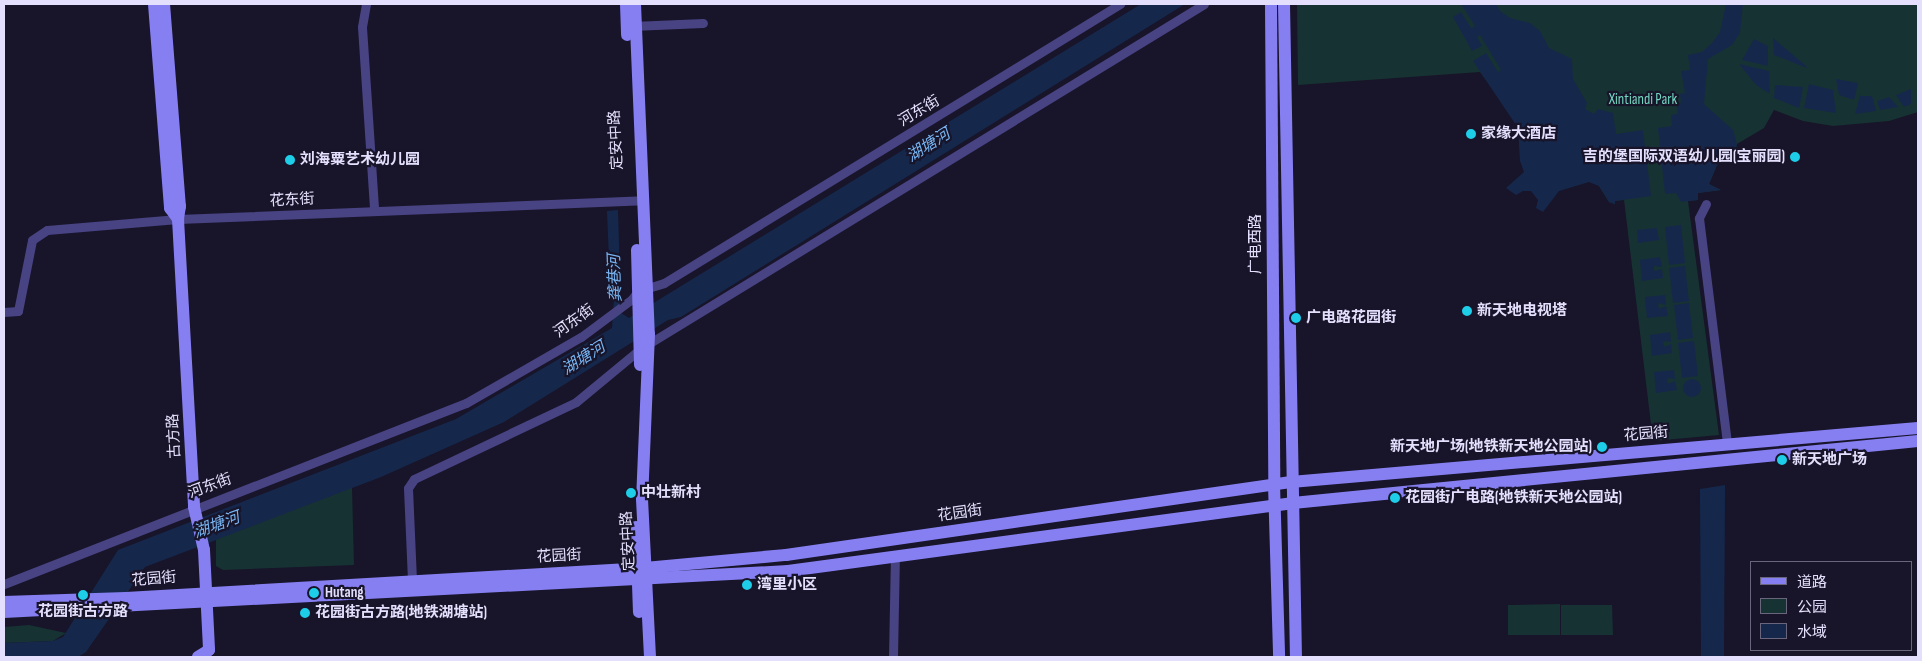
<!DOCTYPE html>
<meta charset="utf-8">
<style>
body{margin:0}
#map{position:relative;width:1922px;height:661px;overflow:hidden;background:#181429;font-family:"Sofia Sans Condensed","Noto Sans SC",sans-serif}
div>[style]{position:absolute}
.green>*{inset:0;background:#173232}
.water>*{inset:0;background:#15284c}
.round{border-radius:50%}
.street>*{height:9px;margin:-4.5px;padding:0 4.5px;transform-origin:4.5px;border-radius:4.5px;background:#484383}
.secondary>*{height:12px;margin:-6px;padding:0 6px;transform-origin:6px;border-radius:6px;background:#867ff2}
.dots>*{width:14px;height:14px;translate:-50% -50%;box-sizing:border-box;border:2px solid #181429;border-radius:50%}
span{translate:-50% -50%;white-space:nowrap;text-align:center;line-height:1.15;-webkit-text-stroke:4.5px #181429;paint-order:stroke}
.park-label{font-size:15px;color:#71d6c0}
.street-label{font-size:15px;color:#e3dffc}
.poi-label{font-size:15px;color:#e3dffc;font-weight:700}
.left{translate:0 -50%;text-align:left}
.right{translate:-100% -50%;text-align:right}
.water-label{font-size:16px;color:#77b4f1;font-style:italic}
.frame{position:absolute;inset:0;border:5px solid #e3dffc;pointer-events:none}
.legend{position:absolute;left:1750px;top:561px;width:162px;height:90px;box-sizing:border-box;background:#181429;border:1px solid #69657d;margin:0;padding:6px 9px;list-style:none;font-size:15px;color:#e3dffc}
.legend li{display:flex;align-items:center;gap:10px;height:25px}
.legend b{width:25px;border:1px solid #69657d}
</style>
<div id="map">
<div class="green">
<i style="clip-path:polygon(1297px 4px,1918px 4px,1918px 112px,1889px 121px,1833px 126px,1803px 121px,1774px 110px,1764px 128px,1737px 144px,1734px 156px,1720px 158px,1709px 184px,1721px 190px,1698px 193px,1698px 200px,1688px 201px,1719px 435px,1653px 441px,1624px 200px,1614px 201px,1615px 204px,1609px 202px,1599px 186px,1519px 137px,1515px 120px,1480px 72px,1298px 85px)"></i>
<i style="clip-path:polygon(352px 487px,354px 565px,223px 570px,216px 566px,216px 539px)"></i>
<i style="clip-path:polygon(1560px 604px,1560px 635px,1508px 635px,1508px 605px)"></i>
<i style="clip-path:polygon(1561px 605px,1612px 605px,1613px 635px,1561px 635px)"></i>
<i style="clip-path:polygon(29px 625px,66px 633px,53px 641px,4px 643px,4px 627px)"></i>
</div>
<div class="water">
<i style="clip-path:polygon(1141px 4px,1185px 4px,681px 317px,668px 320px,504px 422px,381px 477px,145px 567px,86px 652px,78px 657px,4px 657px,4px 643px,53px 641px,63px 637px,118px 550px,456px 419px,612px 328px,614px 298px,610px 284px,607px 211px,618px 210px,621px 313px,629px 318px)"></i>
<i style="clip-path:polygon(1461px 4px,1496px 4px,1500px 11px,1510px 18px,1530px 23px,1540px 31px,1549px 48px,1572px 59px,1573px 79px,1587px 103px,1585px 109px,1594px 114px,1598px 109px,1613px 113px,1616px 134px,1643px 130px,1651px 196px,1615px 201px,1615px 204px,1609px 202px,1599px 186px,1589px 182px,1559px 191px,1543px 212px,1536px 208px,1538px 200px,1531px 191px,1523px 191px,1516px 195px,1506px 188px,1524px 172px,1520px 161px,1518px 128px,1473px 61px,1486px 53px,1498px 72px,1501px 70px,1480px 35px,1477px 37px,1482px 46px,1472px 51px,1453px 17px,1461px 12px,1471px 28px,1475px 26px)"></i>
<i style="clip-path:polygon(1726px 4px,1743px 4px,1740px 33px,1732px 45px,1708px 59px,1704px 104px,1733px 130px,1737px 144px,1734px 156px,1720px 158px,1709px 184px,1721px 190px,1698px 193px,1698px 200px,1681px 202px,1676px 193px,1665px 194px,1658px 128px,1672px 126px,1671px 115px,1678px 114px,1677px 104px,1681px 103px,1680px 94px,1685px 93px,1681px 71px,1690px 70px,1688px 55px,1702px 52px,1712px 43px,1720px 32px)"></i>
<i style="clip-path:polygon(1773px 38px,1806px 66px,1807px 68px,1774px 55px)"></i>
<i style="clip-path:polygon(1754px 39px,1768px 46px,1768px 66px,1742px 60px)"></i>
<i style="clip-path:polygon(1739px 64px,1769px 71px,1770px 94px,1756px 85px)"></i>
<i style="clip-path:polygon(1836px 79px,1858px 83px,1854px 100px,1839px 95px)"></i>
<i style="clip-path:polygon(1809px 84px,1833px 90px,1836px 113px,1804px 108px)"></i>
<i style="clip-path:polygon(1775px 85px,1803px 87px,1799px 108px,1774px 98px)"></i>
<i style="clip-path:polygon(1911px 89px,1911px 104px,1904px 107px,1896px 95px)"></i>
<i style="clip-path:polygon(1860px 96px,1872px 96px,1876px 111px,1855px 114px)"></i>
<i style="clip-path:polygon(1889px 97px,1898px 107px,1880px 110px,1877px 101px)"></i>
<i style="clip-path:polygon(1681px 225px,1685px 263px,1669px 265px,1665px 227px)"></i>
<i style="clip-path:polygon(1657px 228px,1659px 240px,1638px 243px,1637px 230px)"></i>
<i style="clip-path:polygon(1660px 257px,1662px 267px,1654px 266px,1654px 271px,1662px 269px,1663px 278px,1642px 281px,1640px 260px)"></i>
<i style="clip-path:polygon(1685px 266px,1689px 301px,1673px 303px,1669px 268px)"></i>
<i style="clip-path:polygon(1665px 295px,1666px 305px,1658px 303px,1659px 309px,1666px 306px,1668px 316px,1647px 318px,1645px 297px)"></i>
<i style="clip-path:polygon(1689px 303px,1693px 338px,1678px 340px,1674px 305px)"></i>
<i style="clip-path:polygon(1670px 332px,1671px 342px,1663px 341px,1664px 347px,1671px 344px,1672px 353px,1652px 356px,1650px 335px)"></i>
<i style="clip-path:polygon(1694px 341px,1698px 376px,1682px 378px,1678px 343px)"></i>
<i style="clip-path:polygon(1674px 370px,1675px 379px,1667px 378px,1668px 384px,1675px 381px,1677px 390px,1656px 393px,1654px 372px)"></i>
<i class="round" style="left:1683px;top:379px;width:18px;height:18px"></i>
<i style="clip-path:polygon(1725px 485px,1724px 657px,1701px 657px,1700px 489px)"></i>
</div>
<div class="street">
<i style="left:366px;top:4px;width:23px;rotate:100deg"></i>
<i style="left:362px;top:27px;width:182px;rotate:86.2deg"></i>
<i style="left:632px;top:26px;width:71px;rotate:-2.4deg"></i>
<i style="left:1706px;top:204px;width:16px;rotate:117deg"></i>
<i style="left:1699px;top:218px;width:228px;rotate:82.9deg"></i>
<i style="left:4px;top:312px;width:14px;rotate:-4deg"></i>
<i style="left:18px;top:311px;width:72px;rotate:-78.8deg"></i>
<i style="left:32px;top:240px;width:18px;rotate:-34deg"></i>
<i style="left:47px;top:230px;width:131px;rotate:-4.8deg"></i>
<i style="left:178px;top:219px;width:465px;rotate:-2.3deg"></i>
<i style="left:412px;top:580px;width:92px;rotate:-92.5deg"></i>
<i style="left:408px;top:488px;width:11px;rotate:-56deg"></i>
<i style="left:414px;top:479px;width:179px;rotate:-25.4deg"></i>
<i style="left:576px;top:402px;width:83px;rotate:-39.6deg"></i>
<i style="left:640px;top:349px;width:661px;rotate:-31.45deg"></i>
<i style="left:4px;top:584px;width:496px;rotate:-21.4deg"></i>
<i style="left:466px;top:403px;width:133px;rotate:-29.9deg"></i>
<i style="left:581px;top:337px;width:64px;rotate:-36.7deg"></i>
<i style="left:632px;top:299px;width:10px;rotate:-53deg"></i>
<i style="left:638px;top:291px;width:27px;rotate:-17deg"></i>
<i style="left:664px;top:283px;width:535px;rotate:-31.46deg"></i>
<i style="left:893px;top:657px;width:101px;rotate:-88.9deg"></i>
</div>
<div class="secondary">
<i style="left:154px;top:4px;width:205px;rotate:85.5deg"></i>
<i style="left:170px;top:208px;width:14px;rotate:54deg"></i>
<i style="left:164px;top:4px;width:203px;rotate:85.5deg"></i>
<i style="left:180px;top:206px;width:13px;rotate:99deg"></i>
<i style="left:178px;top:219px;width:288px;rotate:86.8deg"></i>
<i style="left:194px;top:507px;width:44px;rotate:76.9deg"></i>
<i style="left:204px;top:550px;width:100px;rotate:87.1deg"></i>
<i style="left:209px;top:650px;width:13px;rotate:148deg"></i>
<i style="left:626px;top:4px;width:31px;rotate:88deg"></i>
<i style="left:635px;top:4px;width:330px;rotate:87.6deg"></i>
<i style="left:649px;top:334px;width:165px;rotate:92.4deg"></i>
<i style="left:642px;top:499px;width:158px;rotate:87.1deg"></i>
<i style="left:1271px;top:4px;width:480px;rotate:89.6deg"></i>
<i style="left:1274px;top:484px;width:173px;rotate:88.3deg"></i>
<i style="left:1284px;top:4px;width:653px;rotate:88.95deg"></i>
<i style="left:637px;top:250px;width:115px;rotate:88.5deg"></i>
<i style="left:636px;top:527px;width:85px;rotate:88deg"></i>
<i style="left:4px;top:602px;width:122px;rotate:-1.9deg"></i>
<i style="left:126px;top:598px;width:520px;rotate:-3.31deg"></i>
<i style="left:645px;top:568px;width:142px;rotate:-5.3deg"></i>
<i style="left:786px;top:555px;width:510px;rotate:-8.23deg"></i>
<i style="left:1291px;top:482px;width:629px;rotate:-4.92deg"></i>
<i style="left:4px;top:612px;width:785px;rotate:-2.99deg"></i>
<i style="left:788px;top:571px;width:510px;rotate:-7.67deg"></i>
<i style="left:1293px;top:503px;width:628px;rotate:-5.67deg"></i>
</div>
<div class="dots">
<i style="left:1471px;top:134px;background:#1ecde8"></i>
<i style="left:1795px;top:157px;background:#1ecde8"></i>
<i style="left:290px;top:160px;background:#1ecde8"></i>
<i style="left:1467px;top:311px;background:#1ecde8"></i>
<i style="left:1296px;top:318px;background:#1ecde8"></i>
<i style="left:1602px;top:447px;background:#1ecde8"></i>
<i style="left:1782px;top:460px;background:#1ecde8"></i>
<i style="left:631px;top:493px;background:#1ecde8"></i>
<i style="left:1395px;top:498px;background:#1ecde8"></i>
<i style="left:747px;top:585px;background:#1ecde8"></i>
<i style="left:314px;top:593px;background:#1ecde8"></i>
<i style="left:83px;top:595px;background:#1ecde8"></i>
<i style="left:305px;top:613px;background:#1ecde8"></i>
</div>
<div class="park-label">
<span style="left:1643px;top:100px">Xintiandi Park</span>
</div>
<div class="street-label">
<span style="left:919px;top:111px;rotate:-31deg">河东街</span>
<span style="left:616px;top:140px;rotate:-93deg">定安中路</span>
<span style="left:292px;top:200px;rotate:-3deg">花东街</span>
<span style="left:1256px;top:244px;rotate:-90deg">广电西路</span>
<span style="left:574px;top:321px;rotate:-36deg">河东街</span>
<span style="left:1646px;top:434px;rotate:-5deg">花园街</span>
<span style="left:174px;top:436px;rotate:-93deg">古方路</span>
<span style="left:210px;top:486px;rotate:-20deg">河东街</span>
<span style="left:960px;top:513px;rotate:-8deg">花园街</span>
<span style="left:628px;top:541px;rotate:-93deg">定安中路</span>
<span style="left:559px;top:556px;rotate:-3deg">花园街</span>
<span style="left:154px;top:579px;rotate:-5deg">花园街</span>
</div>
<div class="poi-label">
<span class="left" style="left:1481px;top:134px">家缘大酒店</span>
<span class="right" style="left:1785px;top:157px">吉的堡国际双语幼儿园(宝丽园)</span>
<span class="left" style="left:300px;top:160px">刘海粟艺术幼儿园</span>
<span class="left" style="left:1477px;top:311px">新天地电视塔</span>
<span class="left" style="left:1306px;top:318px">广电路花园街</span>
<span class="right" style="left:1592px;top:447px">新天地广场(地铁新天地公园站)</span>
<span class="left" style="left:1792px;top:460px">新天地广场</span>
<span class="left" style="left:641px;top:493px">中壮新村</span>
<span class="left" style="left:1405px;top:498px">花园街广电路(地铁新天地公园站)</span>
<span class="left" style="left:757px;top:585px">湾里小区</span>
<span class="left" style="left:325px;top:593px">Hutang</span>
<span style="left:83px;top:612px">花园街古方路</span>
<span class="left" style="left:315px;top:613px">花园街古方路(地铁湖塘站)</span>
</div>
<div class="water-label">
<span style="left:929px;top:146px;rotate:-32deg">湖塘河</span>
<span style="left:616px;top:278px;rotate:-92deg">龚巷河</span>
<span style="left:584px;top:359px;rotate:-32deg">湖塘河</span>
<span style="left:217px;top:526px;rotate:-20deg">湖塘河</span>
</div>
<div class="frame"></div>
<ul class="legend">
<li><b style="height:6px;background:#867ff2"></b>道路</li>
<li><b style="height:14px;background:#173232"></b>公园</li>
<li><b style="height:14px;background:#15284c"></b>水域</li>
</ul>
</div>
